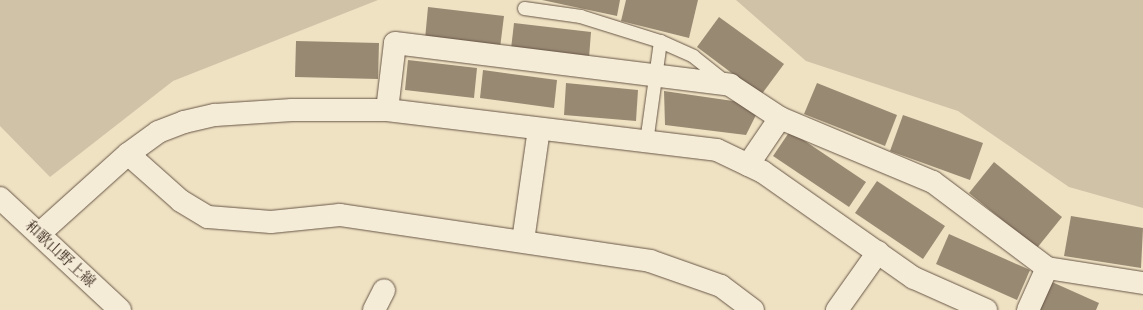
<!DOCTYPE html>
<meta charset="utf-8">
<style>
body{margin:0}
#map{position:relative;width:1143px;height:310px;overflow:hidden;background:#efe2c3;font-family:"IM FELL DW Pica","Noto Serif JP",serif}
div>[style]{position:absolute}
.green>*{inset:0;background:#d0c2a7}
.building>*{inset:0;background:#988973}
.roads{filter:drop-shadow(0 0 1px #675646) drop-shadow(0 0 1px #675646)}
.service>*{height:13px;margin:-6.5px;padding:0 6.5px;transform-origin:6.5px;border-radius:6.5px;background:#f5ecd8}
.minor>*{height:22px;margin:-11px;padding:0 11px;transform-origin:11px;border-radius:11px;background:#f5ecd8}
.tertiary>*{height:22px;margin:-11px;padding:0 11px;transform-origin:11px;border-radius:11px;background:#f5ecd8}
.secondary>*{height:22px;margin:-11px;padding:0 11px;transform-origin:11px;border-radius:11px;background:#f5ecd8}
span{translate:-50% -50%;white-space:nowrap;text-align:center;line-height:1.15;-webkit-text-stroke:3.5px #f5ecd8;paint-order:stroke}
.street-label{font-size:15px;color:#3a281d}
</style>
<div id="map">
<div class="green">
<i style="clip-path:polygon(0 0,378px 0,173px 81px,50px 177px,0 126px)"></i>
<i style="clip-path:polygon(736px 0,1143px 0,1143px 208px,1069px 187px,958px 111px,806px 61px)"></i>
</div>
<div class="building">
<i style="clip-path:polygon(542px 0,620px 0,617px 16px)"></i>
<i style="clip-path:polygon(626px 0,698px 0,689px 38px,621px 21px)"></i>
<i style="clip-path:polygon(428px 7px,504px 16px,500px 48px,425px 39px)"></i>
<i style="clip-path:polygon(719px 17px,784px 64px,761px 95px,697px 47px)"></i>
<i style="clip-path:polygon(514px 23px,591px 32px,589px 58px,511px 49px)"></i>
<i style="clip-path:polygon(296px 41px,379px 43px,378px 79px,295px 77px)"></i>
<i style="clip-path:polygon(408px 60px,477px 68px,474px 98px,405px 90px)"></i>
<i style="clip-path:polygon(483px 70px,557px 80px,554px 108px,480px 98px)"></i>
<i style="clip-path:polygon(566px 83px,638px 90px,636px 121px,564px 115px)"></i>
<i style="clip-path:polygon(817px 83px,897px 115px,885px 146px,804px 114px)"></i>
<i style="clip-path:polygon(664px 91px,740px 102px,758px 111px,746px 135px,665px 125px)"></i>
<i style="clip-path:polygon(903px 115px,983px 143px,970px 180px,890px 151px)"></i>
<i style="clip-path:polygon(790px 131px,866px 182px,849px 207px,773px 156px)"></i>
<i style="clip-path:polygon(994px 162px,1062px 217px,1037px 248px,969px 193px)"></i>
<i style="clip-path:polygon(877px 181px,945px 226px,923px 259px,855px 213px)"></i>
<i style="clip-path:polygon(1071px 216px,1143px 228px,1141px 268px,1064px 256px)"></i>
<i style="clip-path:polygon(949px 234px,1030px 270px,1017px 300px,936px 264px)"></i>
<i style="clip-path:polygon(1052px 282px,1099px 303px,1096px 310px,1040px 310px)"></i>
</div>
<div class="roads">
<div class="service">
<i style="left:524px;top:8px;width:57px;rotate:8.1deg"></i>
<i style="left:580px;top:16px;width:84px;rotate:17.4deg"></i>
<i style="left:660px;top:41px;width:36px;rotate:24deg"></i>
<i style="left:693px;top:56px;width:43px;rotate:38.5deg"></i>
<i style="left:646px;top:142px;width:102px;rotate:-82.1deg"></i>
</div>
<div class="minor">
<i style="left:387px;top:110px;width:67px;rotate:-83.2deg"></i>
<i style="left:395px;top:43px;width:338px;rotate:7.1deg"></i>
<i style="left:730px;top:85px;width:60px;rotate:33.4deg"></i>
<i style="left:780px;top:118px;width:166px;rotate:22.7deg"></i>
<i style="left:933px;top:182px;width:143px;rotate:37deg"></i>
<i style="left:1047px;top:268px;width:97px;rotate:8.9deg"></i>
<i style="left:128px;top:154px;width:71px;rotate:41.6deg"></i>
<i style="left:181px;top:201px;width:31px;rotate:31deg"></i>
<i style="left:208px;top:217px;width:63px;rotate:4.5deg"></i>
<i style="left:271px;top:222px;width:69px;rotate:-5.8deg"></i>
<i style="left:340px;top:215px;width:313px;rotate:8.4deg"></i>
<i style="left:650px;top:261px;width:75px;rotate:19.4deg"></i>
<i style="left:721px;top:286px;width:40px;rotate:37deg"></i>
<i style="left:748px;top:165px;width:57px;rotate:-55.8deg"></i>
<i style="left:523px;top:241px;width:113px;rotate:-81.9deg"></i>
<i style="left:374px;top:310px;width:22px;rotate:-63deg"></i>
<i style="left:837px;top:310px;width:71px;rotate:-54.7deg"></i>
<i style="left:1028px;top:310px;width:46px;rotate:-65.7deg"></i>
</div>
<div class="tertiary">
<i style="left:39px;top:234px;width:120px;rotate:-42deg"></i>
<i style="left:128px;top:154px;width:37px;rotate:-36deg"></i>
<i style="left:158px;top:132px;width:28px;rotate:-21deg"></i>
<i style="left:184px;top:122px;width:32px;rotate:-13deg"></i>
<i style="left:215px;top:115px;width:77px;rotate:-3.7deg"></i>
<i style="left:292px;top:110px;width:95px"></i>
<i style="left:387px;top:110px;width:332px;rotate:6.9deg"></i>
<i style="left:717px;top:150px;width:51px;rotate:25.6deg"></i>
<i style="left:763px;top:172px;width:184px;rotate:35.1deg"></i>
<i style="left:914px;top:278px;width:79px;rotate:24deg"></i>
</div>
<div class="secondary">
<i style="left:0;top:198px;width:164px;rotate:43deg"></i>
</div>
</div>
<div class="street-label">
<span style="left:60px;top:254px;rotate:43deg">和歌山野上線</span>
</div>
</div>
